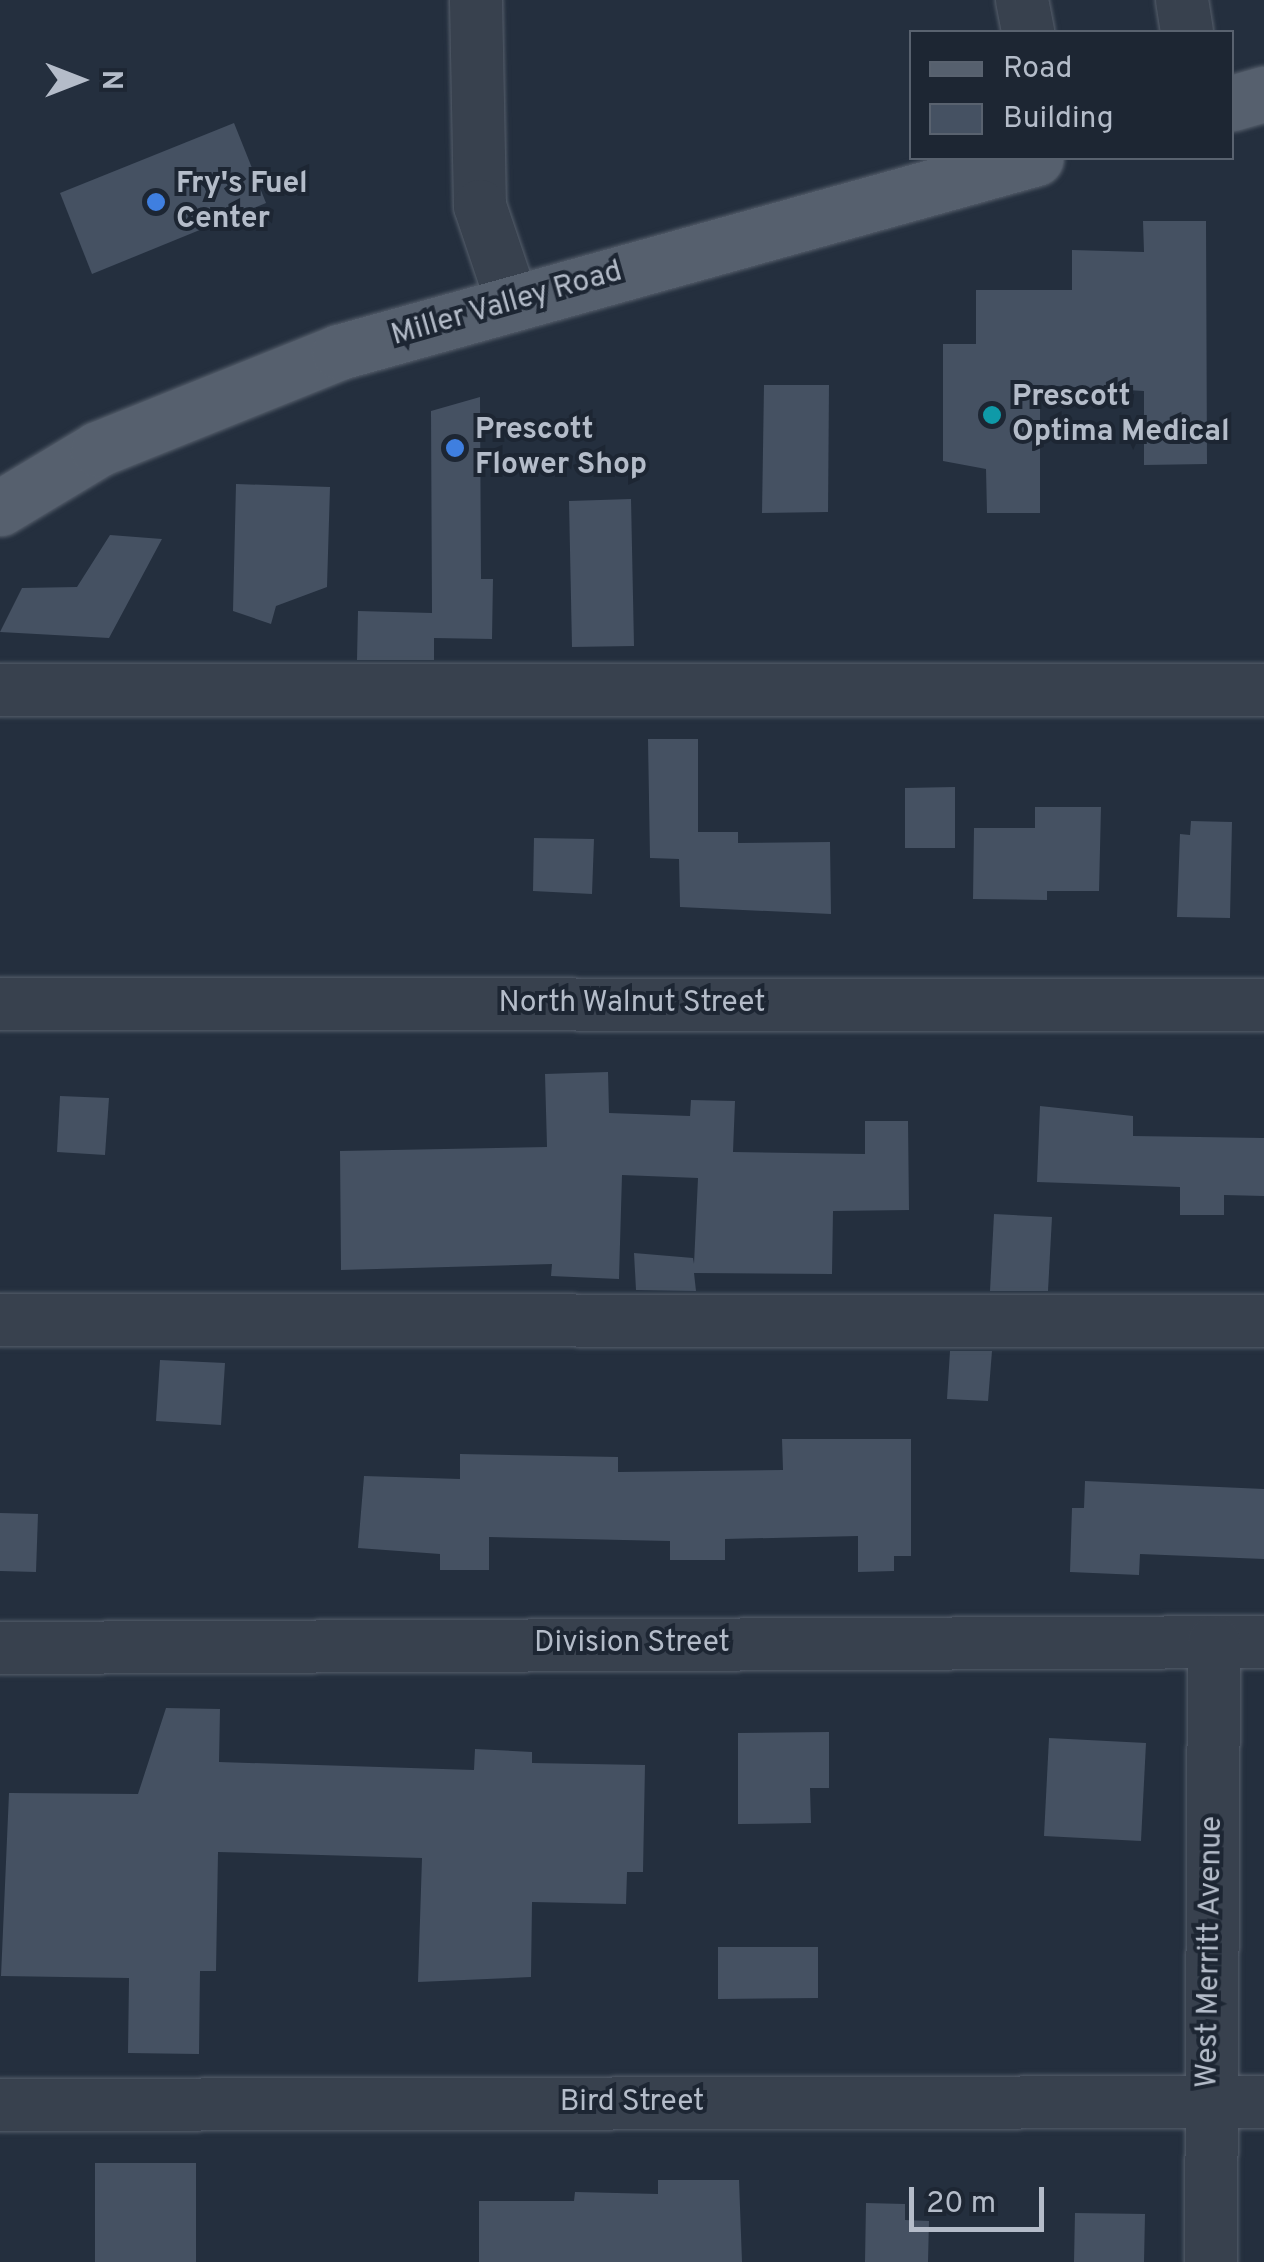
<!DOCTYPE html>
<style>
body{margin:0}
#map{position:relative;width:1264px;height:2262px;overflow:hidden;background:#242f3e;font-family:Overpass,sans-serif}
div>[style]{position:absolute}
.building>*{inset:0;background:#455162}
.roads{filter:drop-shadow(0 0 2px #565f6c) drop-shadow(0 0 2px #565f6c)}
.minor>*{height:52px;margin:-26px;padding:0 26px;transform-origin:26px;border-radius:26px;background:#38414e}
.major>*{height:55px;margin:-27.5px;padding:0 27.5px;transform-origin:27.5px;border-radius:27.5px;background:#56606e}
.dots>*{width:28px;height:28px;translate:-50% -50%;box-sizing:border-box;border:5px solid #1d2633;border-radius:50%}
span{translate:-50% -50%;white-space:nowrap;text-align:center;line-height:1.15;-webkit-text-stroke:8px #1d2633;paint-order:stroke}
.poi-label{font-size:30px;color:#b4bcc9;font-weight:700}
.left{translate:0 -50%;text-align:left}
.street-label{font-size:30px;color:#b4bcc9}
.legend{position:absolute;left:909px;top:30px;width:325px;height:130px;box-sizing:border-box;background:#1d2633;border:2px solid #59626f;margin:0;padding:12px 18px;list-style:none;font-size:30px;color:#b4bcc9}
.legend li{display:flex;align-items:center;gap:20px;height:50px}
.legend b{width:50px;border:2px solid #59626f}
.north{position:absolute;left:30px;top:30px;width:100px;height:100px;-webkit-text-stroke:8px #1d2633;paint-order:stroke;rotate:90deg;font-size:28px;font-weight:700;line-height:40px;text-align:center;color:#b4bcc9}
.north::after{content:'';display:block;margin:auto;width:35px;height:45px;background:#b4bcc9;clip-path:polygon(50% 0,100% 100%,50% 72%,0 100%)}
.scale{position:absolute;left:909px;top:2187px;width:135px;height:45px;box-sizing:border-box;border:5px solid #b4bcc9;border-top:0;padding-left:12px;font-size:30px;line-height:35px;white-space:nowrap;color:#b4bcc9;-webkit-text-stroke:8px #1d2633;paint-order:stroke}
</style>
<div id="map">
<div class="building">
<i style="clip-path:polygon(234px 123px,266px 203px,92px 274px,60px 193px)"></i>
<i style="clip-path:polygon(1143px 221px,1206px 221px,1207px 464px,1144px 465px,1144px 391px,1040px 385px,1040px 513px,987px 513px,986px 469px,943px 461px,943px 344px,976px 344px,976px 290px,1072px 290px,1072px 250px,1144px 252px)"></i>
<i style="clip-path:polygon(764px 385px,829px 385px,828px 512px,762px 513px)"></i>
<i style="clip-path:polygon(480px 397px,481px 579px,493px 579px,492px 639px,434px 638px,434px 660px,357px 660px,358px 611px,432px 613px,431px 411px)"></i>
<i style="clip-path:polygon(236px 484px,330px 487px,327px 587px,276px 606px,271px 624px,233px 611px)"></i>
<i style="clip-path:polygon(631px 499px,634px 646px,572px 647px,569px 501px)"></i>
<i style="clip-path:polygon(110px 535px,162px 539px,109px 638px,0 632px,22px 588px,77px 587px)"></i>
<i style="clip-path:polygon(648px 739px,698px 739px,698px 832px,738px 832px,738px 843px,830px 842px,831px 914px,680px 907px,679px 859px,650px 858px)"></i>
<i style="clip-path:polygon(955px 787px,955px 848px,905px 848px,905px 788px)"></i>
<i style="clip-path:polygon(1035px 807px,1101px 807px,1099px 891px,1047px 891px,1047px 900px,973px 899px,974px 828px,1035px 828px)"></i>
<i style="clip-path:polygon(1191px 821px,1232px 822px,1230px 918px,1177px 917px,1180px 834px,1190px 835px)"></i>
<i style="clip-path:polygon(534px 838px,594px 839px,592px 894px,533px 891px)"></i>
<i style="clip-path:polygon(608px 1072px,609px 1113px,690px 1116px,691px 1100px,735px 1101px,733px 1152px,865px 1154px,865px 1121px,908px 1121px,909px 1210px,833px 1211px,832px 1274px,694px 1273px,696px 1291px,636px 1290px,634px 1253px,693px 1258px,694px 1264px,698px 1178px,622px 1175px,619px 1279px,551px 1276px,552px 1264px,341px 1270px,340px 1151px,547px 1147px,545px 1074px)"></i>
<i style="clip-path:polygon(60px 1096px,109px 1098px,105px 1155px,57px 1152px)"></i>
<i style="clip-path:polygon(1040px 1106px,1133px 1116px,1133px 1136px,1264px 1138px,1264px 1196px,1224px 1195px,1224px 1215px,1180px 1215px,1180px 1187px,1037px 1182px)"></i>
<i style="clip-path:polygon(994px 1214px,1052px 1217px,1048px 1291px,990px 1291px)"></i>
<i style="clip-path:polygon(950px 1351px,992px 1351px,988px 1401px,947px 1399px)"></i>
<i style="clip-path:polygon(160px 1360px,225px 1363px,221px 1425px,156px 1421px)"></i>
<i style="clip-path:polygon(782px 1439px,911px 1439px,911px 1556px,894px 1556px,894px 1571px,858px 1572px,858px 1536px,725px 1539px,725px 1560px,670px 1560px,670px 1541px,489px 1537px,489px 1570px,440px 1570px,440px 1554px,358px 1548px,364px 1476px,460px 1479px,460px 1454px,618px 1457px,618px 1472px,783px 1470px)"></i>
<i style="clip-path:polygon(1085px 1481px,1264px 1489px,1264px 1559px,1140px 1554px,1139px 1575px,1070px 1572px,1072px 1508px,1084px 1508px)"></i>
<i style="clip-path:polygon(0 1513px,38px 1514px,36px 1572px,0 1571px)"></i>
<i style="clip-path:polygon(166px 1708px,220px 1709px,219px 1762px,474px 1770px,475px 1749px,532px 1752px,532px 1763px,645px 1765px,643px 1872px,627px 1872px,626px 1904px,532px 1902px,531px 1977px,418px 1982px,422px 1858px,218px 1852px,216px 1971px,200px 1971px,199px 2054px,128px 2053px,129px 1978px,1px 1976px,9px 1793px,138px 1794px)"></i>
<i style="clip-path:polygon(829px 1732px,829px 1788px,810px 1788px,811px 1823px,738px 1824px,738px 1733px)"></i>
<i style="clip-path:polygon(1049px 1738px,1146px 1743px,1141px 1841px,1044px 1836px)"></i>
<i style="clip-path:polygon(718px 1947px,818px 1947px,818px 1998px,718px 1999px)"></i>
<i style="clip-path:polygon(95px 2163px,196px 2163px,196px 2262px,95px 2262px)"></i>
<i style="clip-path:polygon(658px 2180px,739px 2180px,742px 2262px,479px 2262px,479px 2201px,574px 2201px,575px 2192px,658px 2194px)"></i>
<i style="clip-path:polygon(866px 2203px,905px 2204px,905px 2220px,929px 2221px,928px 2262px,865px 2262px)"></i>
<i style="clip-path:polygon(1075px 2213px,1145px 2214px,1144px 2262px,1074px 2262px)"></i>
</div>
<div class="roads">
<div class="minor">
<i style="left:476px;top:0;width:206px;rotate:88.9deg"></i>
<i style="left:480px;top:206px;width:103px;rotate:71.4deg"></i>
<i style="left:1022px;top:0;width:33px;rotate:79deg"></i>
<i style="left:1182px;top:0;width:32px;rotate:81deg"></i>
<i style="left:0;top:690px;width:1264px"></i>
<i style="left:0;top:1004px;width:1264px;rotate:0.05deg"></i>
<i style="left:0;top:1320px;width:1264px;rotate:0.05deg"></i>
<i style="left:0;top:1648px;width:1264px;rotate:-0.27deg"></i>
<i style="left:0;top:2105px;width:1264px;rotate:-0.14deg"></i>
<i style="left:1211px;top:2262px;width:620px;rotate:-89.72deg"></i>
</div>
<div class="major">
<i style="left:1232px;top:103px;width:33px;rotate:-16deg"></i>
<i style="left:0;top:508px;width:114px;rotate:-31deg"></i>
<i style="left:98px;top:449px;width:260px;rotate:-21.9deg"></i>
<i style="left:339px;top:352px;width:723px;rotate:-15.55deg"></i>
</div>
</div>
<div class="dots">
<i style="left:156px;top:202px;background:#3f7fe0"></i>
<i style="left:992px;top:415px;background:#0f9aa8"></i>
<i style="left:455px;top:448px;background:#3f7fe0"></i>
</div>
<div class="poi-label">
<span class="left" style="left:176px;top:202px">Fry's Fuel<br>Center</span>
<span class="left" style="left:1012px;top:415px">Prescott<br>Optima Medical</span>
<span class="left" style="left:475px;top:448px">Prescott<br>Flower Shop</span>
</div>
<div class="street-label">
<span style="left:507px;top:305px;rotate:-16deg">Miller Valley Road</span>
<span style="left:632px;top:1004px">North Walnut Street</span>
<span style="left:632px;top:1644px">Division Street</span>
<span style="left:1211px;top:1952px;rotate:-89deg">West Merritt Avenue</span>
<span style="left:632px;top:2103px">Bird Street</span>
</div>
<ul class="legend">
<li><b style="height:12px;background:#56606e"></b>Road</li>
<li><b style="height:28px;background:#455162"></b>Building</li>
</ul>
<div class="north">N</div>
<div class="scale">20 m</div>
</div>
